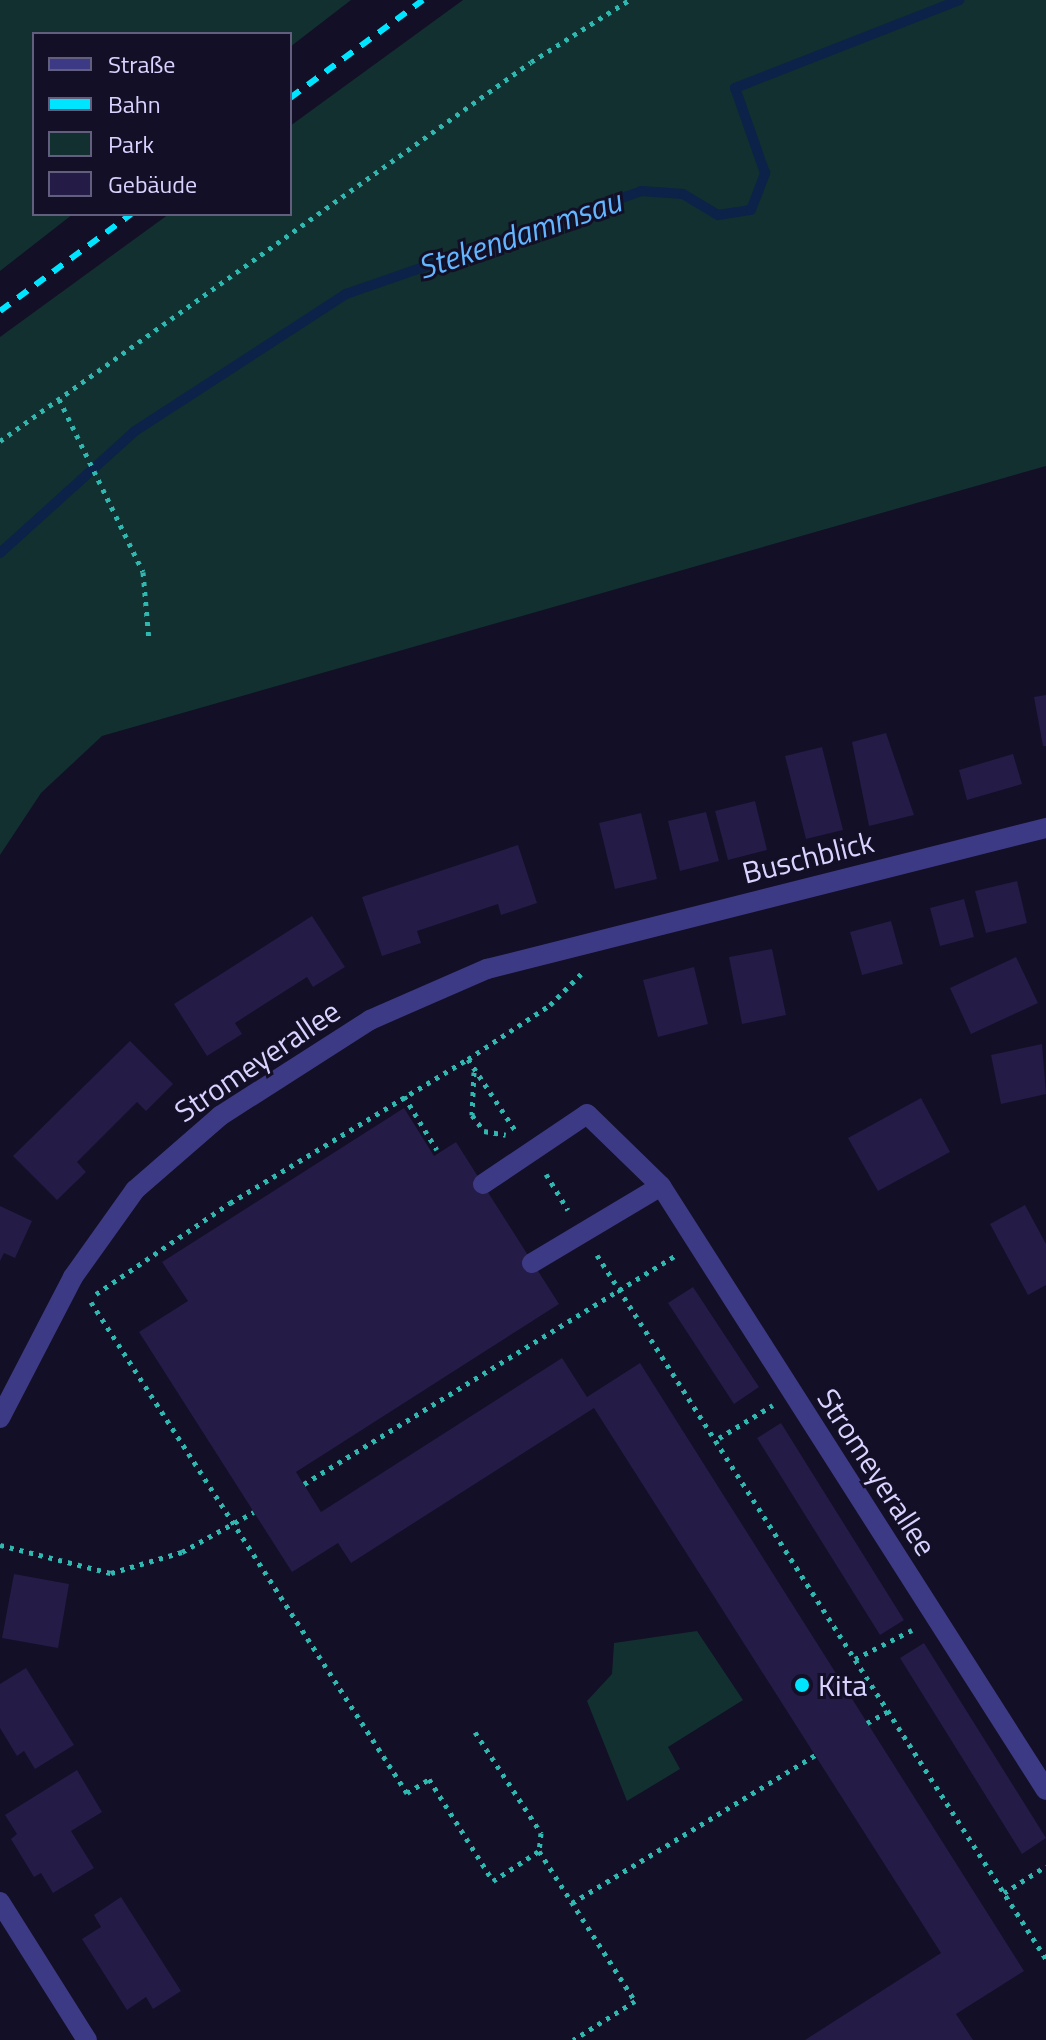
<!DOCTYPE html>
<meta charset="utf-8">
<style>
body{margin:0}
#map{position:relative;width:1046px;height:2040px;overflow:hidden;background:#130f26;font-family:"Titillium Web",sans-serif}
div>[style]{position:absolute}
.green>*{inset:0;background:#12302f}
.stream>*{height:10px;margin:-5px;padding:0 5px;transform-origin:5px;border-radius:5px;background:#0c2248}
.building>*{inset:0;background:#241b47}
.path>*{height:5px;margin-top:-2.5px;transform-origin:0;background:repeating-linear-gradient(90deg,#2fb8b0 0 4px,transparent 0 10px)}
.minor>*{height:20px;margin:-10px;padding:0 10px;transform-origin:10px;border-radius:10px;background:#3d3a85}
.rail>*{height:6px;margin-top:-3px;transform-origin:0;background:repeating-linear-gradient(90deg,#00e5ff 0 12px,transparent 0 22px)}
.dots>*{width:22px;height:22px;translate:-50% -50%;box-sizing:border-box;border:4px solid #130f26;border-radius:50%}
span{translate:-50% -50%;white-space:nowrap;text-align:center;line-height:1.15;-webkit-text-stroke:6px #130f26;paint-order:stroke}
.street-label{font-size:30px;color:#d9d4ff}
.poi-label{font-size:30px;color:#d9d4ff}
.left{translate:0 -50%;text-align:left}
.water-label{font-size:32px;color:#62b6ff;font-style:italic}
.legend{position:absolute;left:32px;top:32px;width:260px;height:184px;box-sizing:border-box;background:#130f26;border:2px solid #625e7d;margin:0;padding:10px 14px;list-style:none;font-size:24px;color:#d9d4ff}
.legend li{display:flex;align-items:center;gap:16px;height:40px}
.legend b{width:40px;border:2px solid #625e7d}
</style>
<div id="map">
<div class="green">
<i style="clip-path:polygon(0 0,351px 0,290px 47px,290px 34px,34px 34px,34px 214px,73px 214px,0 271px)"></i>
<i style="clip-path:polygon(463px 0,1046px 0,1046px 466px,102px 736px,41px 793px,0 855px,0 337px,169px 214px,290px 214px,290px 126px)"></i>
<i style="clip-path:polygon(697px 1631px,743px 1700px,668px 1747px,680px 1769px,627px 1801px,587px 1701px,612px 1674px,614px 1643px)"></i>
</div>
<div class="stream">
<i style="left:0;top:553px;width:182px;rotate:-42.1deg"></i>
<i style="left:135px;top:431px;width:252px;rotate:-33deg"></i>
<i style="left:346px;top:294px;width:312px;rotate:-19.2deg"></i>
<i style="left:641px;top:191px;width:42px;rotate:4.1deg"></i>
<i style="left:683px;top:194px;width:41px;rotate:31deg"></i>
<i style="left:718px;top:215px;width:33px;rotate:-9deg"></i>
<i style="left:751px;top:210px;width:40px;rotate:-69deg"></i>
<i style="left:765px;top:173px;width:90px;rotate:-109.4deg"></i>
<i style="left:735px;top:88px;width:241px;rotate:-21.4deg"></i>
</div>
<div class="building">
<i style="clip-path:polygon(1046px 695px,1046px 746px,1043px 746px,1034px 697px)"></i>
<i style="clip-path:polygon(886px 733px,914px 815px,869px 826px,852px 742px)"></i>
<i style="clip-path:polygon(822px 747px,843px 830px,806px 839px,785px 756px)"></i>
<i style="clip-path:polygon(1013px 754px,1022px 784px,967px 800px,959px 770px)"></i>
<i style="clip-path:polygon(755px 801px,767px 850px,728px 860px,715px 811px)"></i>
<i style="clip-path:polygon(706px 812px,719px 861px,680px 871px,668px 821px)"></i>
<i style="clip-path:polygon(641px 813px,657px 879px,615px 889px,599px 823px)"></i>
<i style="clip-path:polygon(518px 845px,537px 903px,501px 915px,498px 904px,417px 931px,421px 943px,382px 956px,362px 897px)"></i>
<i style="clip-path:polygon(1017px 881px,1027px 923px,986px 933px,975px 891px)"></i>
<i style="clip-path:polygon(964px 899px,974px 937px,940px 946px,930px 908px)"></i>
<i style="clip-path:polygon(312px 916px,345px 967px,313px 987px,307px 977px,235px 1023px,242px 1034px,207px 1056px,174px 1004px)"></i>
<i style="clip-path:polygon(891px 921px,903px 964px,862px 975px,850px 932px)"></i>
<i style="clip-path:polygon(772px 949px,786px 1015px,742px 1024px,729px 957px)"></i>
<i style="clip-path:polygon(1016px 957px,1038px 1003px,971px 1034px,950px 988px)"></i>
<i style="clip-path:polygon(694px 967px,708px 1024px,658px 1037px,643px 980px)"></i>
<i style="clip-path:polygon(130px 1041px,173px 1084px,146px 1111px,137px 1102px,77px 1162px,86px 1172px,57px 1200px,13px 1156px)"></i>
<i style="clip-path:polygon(1042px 1044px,1046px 1094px,1001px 1104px,991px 1055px)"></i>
<i style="clip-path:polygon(921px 1098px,950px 1152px,878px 1191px,848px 1138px)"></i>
<i style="clip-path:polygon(404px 1108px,434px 1156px,456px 1142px,559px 1304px,296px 1472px,321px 1512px,562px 1358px,587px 1397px,640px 1363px,1024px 1971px,956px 2014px,973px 2040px,805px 2040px,941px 1953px,594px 1408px,351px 1563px,338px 1543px,292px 1572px,139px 1332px,188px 1301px,162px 1262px)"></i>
<i style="clip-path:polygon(1025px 1205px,1046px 1244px,1046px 1285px,1028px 1295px,990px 1224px)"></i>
<i style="clip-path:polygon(0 1206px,32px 1221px,15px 1258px,4px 1253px,0 1261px)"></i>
<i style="clip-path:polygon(693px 1287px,759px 1387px,734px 1404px,668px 1303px)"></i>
<i style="clip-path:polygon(781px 1423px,904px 1620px,880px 1635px,757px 1438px)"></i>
<i style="clip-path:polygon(14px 1574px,69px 1584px,58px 1648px,2px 1638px)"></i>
<i style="clip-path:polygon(924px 1643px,1046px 1838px,1022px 1854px,900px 1658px)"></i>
<i style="clip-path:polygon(26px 1668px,74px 1745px,35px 1769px,24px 1751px,17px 1756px,0 1728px,0 1684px)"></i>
<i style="clip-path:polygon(77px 1770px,102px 1812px,71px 1831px,94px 1868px,53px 1893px,41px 1873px,34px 1877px,11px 1839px,17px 1834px,5px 1815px)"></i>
<i style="clip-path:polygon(121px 1897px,181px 1991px,153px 2009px,146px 1997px,127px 2010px,82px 1939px,101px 1927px,94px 1915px)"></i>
</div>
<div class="path">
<i style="left:59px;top:399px;width:192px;rotate:64.1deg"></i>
<i style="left:143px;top:572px;width:69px;rotate:85deg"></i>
<i style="left:0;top:441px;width:652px;rotate:-35.52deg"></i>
<i style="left:531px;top:62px;width:116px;rotate:-32.3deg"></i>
<i style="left:468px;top:1059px;width:85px;rotate:56.5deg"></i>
<i style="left:474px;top:1072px;width:43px;rotate:92.7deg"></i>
<i style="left:472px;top:1115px;width:20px;rotate:53deg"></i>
<i style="left:484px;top:1131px;width:22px;rotate:10deg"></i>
<i style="left:404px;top:1096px;width:63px;rotate:58.6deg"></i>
<i style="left:546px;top:1174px;width:42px;rotate:58.6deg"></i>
<i style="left:597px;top:1255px;width:835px;rotate:57.47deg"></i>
<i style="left:96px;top:1294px;width:162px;rotate:-34.2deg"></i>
<i style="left:230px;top:1203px;width:278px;rotate:-31.2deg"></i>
<i style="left:468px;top:1059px;width:98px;rotate:-33.4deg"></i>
<i style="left:550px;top:1005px;width:44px;rotate:-45deg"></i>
<i style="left:91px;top:1302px;width:584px;rotate:57.24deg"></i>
<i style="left:407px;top:1793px;width:26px;rotate:-32deg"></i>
<i style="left:429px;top:1779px;width:120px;rotate:57.9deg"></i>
<i style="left:493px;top:1881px;width:55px;rotate:-33.1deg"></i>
<i style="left:539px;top:1851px;width:178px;rotate:57.4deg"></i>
<i style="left:635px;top:2001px;width:73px;rotate:147.8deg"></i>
<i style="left:719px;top:1438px;width:63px;rotate:-31.4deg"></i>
<i style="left:304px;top:1484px;width:435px;rotate:-31.6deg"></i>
<i style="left:0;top:1545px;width:114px;rotate:14.2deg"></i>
<i style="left:111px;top:1573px;width:74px;rotate:-16.5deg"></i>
<i style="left:182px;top:1552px;width:82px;rotate:-29.1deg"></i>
<i style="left:855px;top:1659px;width:64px;rotate:-27deg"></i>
<i style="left:867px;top:1723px;width:25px;rotate:-29deg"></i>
<i style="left:475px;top:1732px;width:121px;rotate:56.8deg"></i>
<i style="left:541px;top:1833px;width:18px;rotate:96deg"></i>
<i style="left:1004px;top:1893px;width:50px;rotate:-32.7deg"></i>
<i style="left:572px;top:1903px;width:285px;rotate:-31.3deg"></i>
</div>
<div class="minor">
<i style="left:483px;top:1184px;width:125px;rotate:-33.9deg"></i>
<i style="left:587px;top:1114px;width:103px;rotate:44.2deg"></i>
<i style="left:661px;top:1186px;width:716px;rotate:57.49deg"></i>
<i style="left:532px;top:1263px;width:150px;rotate:-30.8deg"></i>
<i style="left:0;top:1418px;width:159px;rotate:-62.6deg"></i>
<i style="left:73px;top:1277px;width:107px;rotate:-54.5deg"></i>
<i style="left:135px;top:1190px;width:113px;rotate:-41deg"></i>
<i style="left:220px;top:1116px;width:178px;rotate:-32.6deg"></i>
<i style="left:370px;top:1020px;width:128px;rotate:-23.6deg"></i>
<i style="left:487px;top:969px;width:577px;rotate:-14.16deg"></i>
<i style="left:0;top:1902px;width:163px;rotate:57.8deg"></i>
</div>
<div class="rail">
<i style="left:290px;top:98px;width:165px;rotate:-36.4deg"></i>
<i style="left:0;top:311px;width:163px;rotate:-36.5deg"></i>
</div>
<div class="dots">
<i style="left:802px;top:1685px;background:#00e5ff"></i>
</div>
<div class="street-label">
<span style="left:808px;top:857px;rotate:-14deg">Buschblick</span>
<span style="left:257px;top:1061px;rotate:-34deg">Stromeyerallee</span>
<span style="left:877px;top:1472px;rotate:57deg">Stromeyerallee</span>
</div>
<div class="poi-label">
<span class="left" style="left:818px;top:1685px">Kita</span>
</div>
<div class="water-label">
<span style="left:519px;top:234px;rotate:-19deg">Stekendammsau</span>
</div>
<ul class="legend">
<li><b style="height:10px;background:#3d3a85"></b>Straße</li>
<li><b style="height:10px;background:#00e5ff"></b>Bahn</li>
<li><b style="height:22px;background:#12302f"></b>Park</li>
<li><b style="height:22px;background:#241b47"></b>Gebäude</li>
</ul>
</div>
